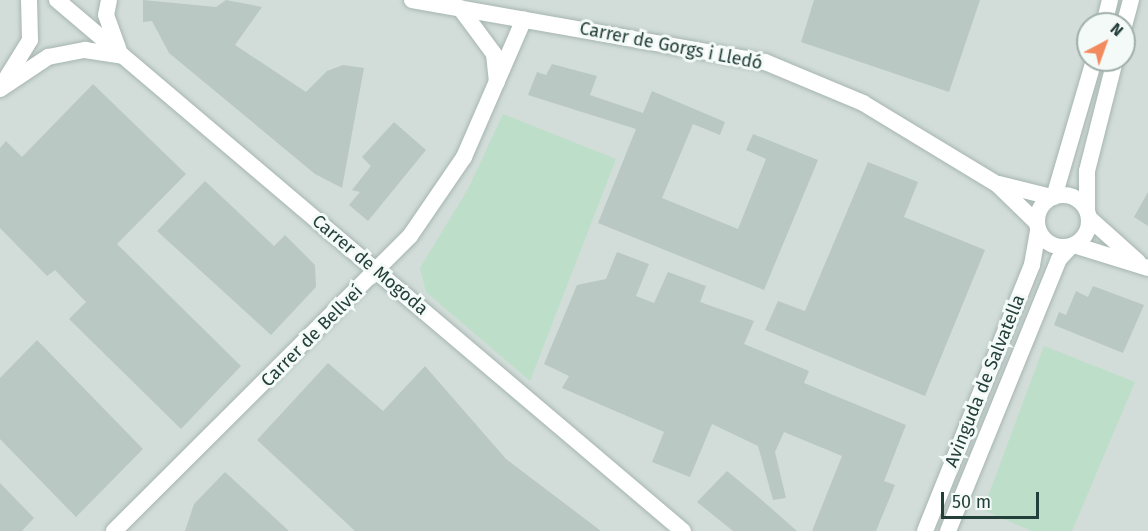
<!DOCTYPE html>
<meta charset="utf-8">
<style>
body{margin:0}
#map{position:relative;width:1148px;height:531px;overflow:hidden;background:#e4edea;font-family:"Fira Sans",sans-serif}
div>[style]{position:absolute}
.built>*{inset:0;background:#d2ddd9}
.green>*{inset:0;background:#bddec8}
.building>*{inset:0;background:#b9c8c3}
.roads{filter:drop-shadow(0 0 2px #a6b5b1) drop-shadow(0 0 2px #a6b5b1)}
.minor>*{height:16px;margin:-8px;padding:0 8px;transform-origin:8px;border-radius:8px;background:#fff}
.minor>.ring{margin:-8px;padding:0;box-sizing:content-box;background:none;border:16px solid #fff;border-radius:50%}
span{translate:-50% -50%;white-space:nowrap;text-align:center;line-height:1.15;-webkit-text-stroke:6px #f4faf7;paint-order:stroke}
.street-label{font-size:18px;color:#233f39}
.north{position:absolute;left:1076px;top:12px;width:60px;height:60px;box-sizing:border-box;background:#f4faf7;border:2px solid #a0afab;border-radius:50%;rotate:41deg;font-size:16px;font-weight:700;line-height:24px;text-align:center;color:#233f39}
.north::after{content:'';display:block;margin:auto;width:21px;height:27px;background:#f28a5d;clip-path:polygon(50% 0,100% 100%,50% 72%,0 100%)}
.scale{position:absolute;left:941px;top:492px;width:98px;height:27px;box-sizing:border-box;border:3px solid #233f39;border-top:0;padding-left:8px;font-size:18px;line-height:21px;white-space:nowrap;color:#233f39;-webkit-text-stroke:4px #f4faf7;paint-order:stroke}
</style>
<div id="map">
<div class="built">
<i style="clip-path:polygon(evenodd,0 0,1148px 0,1148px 531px,0 531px,0 0,1088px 24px,1124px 24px,1124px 60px,1088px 60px,1088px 24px)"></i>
</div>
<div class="green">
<i style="clip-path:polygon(503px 114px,616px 159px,530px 381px,426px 292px,420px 268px,468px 189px)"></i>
<i style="clip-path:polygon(1044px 346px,1135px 382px,1072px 531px,1032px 531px,983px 510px)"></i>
</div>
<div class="building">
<i style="clip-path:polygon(143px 0,216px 7px,226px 0,262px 7px,235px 45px,306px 92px,327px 71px,343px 65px,364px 68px,342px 188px,315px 174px,169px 53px,152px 21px,143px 22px)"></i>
<i style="clip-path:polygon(814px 0,980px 0,949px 92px,801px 42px)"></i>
<i style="clip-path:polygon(552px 64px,597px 76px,590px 95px,643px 113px,652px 91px,725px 122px,720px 135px,693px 124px,662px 198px,738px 229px,766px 159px,746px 150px,753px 134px,818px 160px,764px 290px,598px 223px,636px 129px,528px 95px,537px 72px,546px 75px)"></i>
<i style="clip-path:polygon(93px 84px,186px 174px,117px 244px,241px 366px,181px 429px,69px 319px,86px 302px,55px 270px,47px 276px,0 228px,0 148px,6px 141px,22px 157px)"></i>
<i style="clip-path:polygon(394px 122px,426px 150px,368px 221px,349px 205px,360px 192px,352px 190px,371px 166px,362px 157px)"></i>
<i style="clip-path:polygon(868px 162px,918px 182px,904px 217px,985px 250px,925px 396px,765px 330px,778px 301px,805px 311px)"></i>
<i style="clip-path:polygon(205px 181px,274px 246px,285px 235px,315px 265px,316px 287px,271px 335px,157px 231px)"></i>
<i style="clip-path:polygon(1148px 192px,1148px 226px,1134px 217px)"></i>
<i style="clip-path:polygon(617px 252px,649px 264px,636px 296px,654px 303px,668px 272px,706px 286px,700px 302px,754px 321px,744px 344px,809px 371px,804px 383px,906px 425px,884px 481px,895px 485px,876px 531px,812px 531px,842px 456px,784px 432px,775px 452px,786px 498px,773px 500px,758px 446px,712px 424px,690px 477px,652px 462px,664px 432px,562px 388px,569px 376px,544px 364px,577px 285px,606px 279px)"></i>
<i style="clip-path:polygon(1093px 286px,1144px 305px,1123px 353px,1054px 325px,1059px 312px,1066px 315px,1076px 291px,1088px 297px)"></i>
<i style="clip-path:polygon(37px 340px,143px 449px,76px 517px,0 439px,0 378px)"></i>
<i style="clip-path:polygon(328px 363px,383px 411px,425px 366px,506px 459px,601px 531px,355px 531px,257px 440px)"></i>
<i style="clip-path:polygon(727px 471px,756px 495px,797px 531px,733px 531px,697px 502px)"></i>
<i style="clip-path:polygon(225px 472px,289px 531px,185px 531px,194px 504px)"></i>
<i style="clip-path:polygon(0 483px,34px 518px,22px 531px,0 531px)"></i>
</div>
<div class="roads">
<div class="minor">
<i style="left:57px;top:0;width:821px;rotate:40.31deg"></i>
<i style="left:109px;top:0;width:15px;rotate:101deg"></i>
<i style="left:106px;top:15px;width:37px;rotate:70deg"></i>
<i style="left:412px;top:0;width:358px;rotate:10deg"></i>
<i style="left:765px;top:62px;width:106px;rotate:22.7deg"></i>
<i style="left:863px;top:103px;width:157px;rotate:31.2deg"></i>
<i style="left:997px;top:184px;width:56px;rotate:44.3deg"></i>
<i style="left:460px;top:8px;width:57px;rotate:53.5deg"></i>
<i style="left:494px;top:54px;width:28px;rotate:84deg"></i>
<i style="left:1104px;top:24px;width:25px;rotate:-76deg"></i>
<i style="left:1124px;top:26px;width:27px;rotate:-75deg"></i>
<i style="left:6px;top:79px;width:46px;rotate:-58.4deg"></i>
<i style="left:30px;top:40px;width:40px;rotate:-91.4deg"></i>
<i style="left:0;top:89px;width:58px;rotate:-33.7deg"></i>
<i style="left:48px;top:57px;width:38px;rotate:-11deg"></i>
<i style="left:85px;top:50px;width:38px;rotate:9deg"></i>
<i style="left:999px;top:184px;width:54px;rotate:14deg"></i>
<i class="ring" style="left:1037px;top:195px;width:36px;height:36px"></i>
<i style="left:1054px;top:197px;width:143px;rotate:-73.7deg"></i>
<i style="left:1087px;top:209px;width:38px;rotate:-90deg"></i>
<i style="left:1087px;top:171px;width:114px;rotate:-75.8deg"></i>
<i style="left:1089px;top:218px;width:66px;rotate:41.9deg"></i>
<i style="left:1074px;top:245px;width:77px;rotate:17.3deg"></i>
<i style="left:114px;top:531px;width:418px;rotate:-44.9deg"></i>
<i style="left:410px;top:236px;width:96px;rotate:-55.6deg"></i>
<i style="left:464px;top:157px;width:150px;rotate:-66.5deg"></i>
<i style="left:925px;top:531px;width:287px;rotate:-68.1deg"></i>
<i style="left:1032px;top:265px;width:36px;rotate:-80deg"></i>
<i style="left:948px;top:531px;width:294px;rotate:-67.8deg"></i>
<i style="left:1059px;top:259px;width:16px;rotate:-47deg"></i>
</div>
</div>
<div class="street-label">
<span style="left:671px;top:46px;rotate:11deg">Carrer de Gorgs i Lledó</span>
<span style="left:370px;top:265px;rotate:40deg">Carrer de Mogoda</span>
<span style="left:312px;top:336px;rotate:-45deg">Carrer de Bellveí</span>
<span style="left:985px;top:381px;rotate:-68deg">Avinguda de Salvatella</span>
</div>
<div class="north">N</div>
<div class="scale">50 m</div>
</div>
